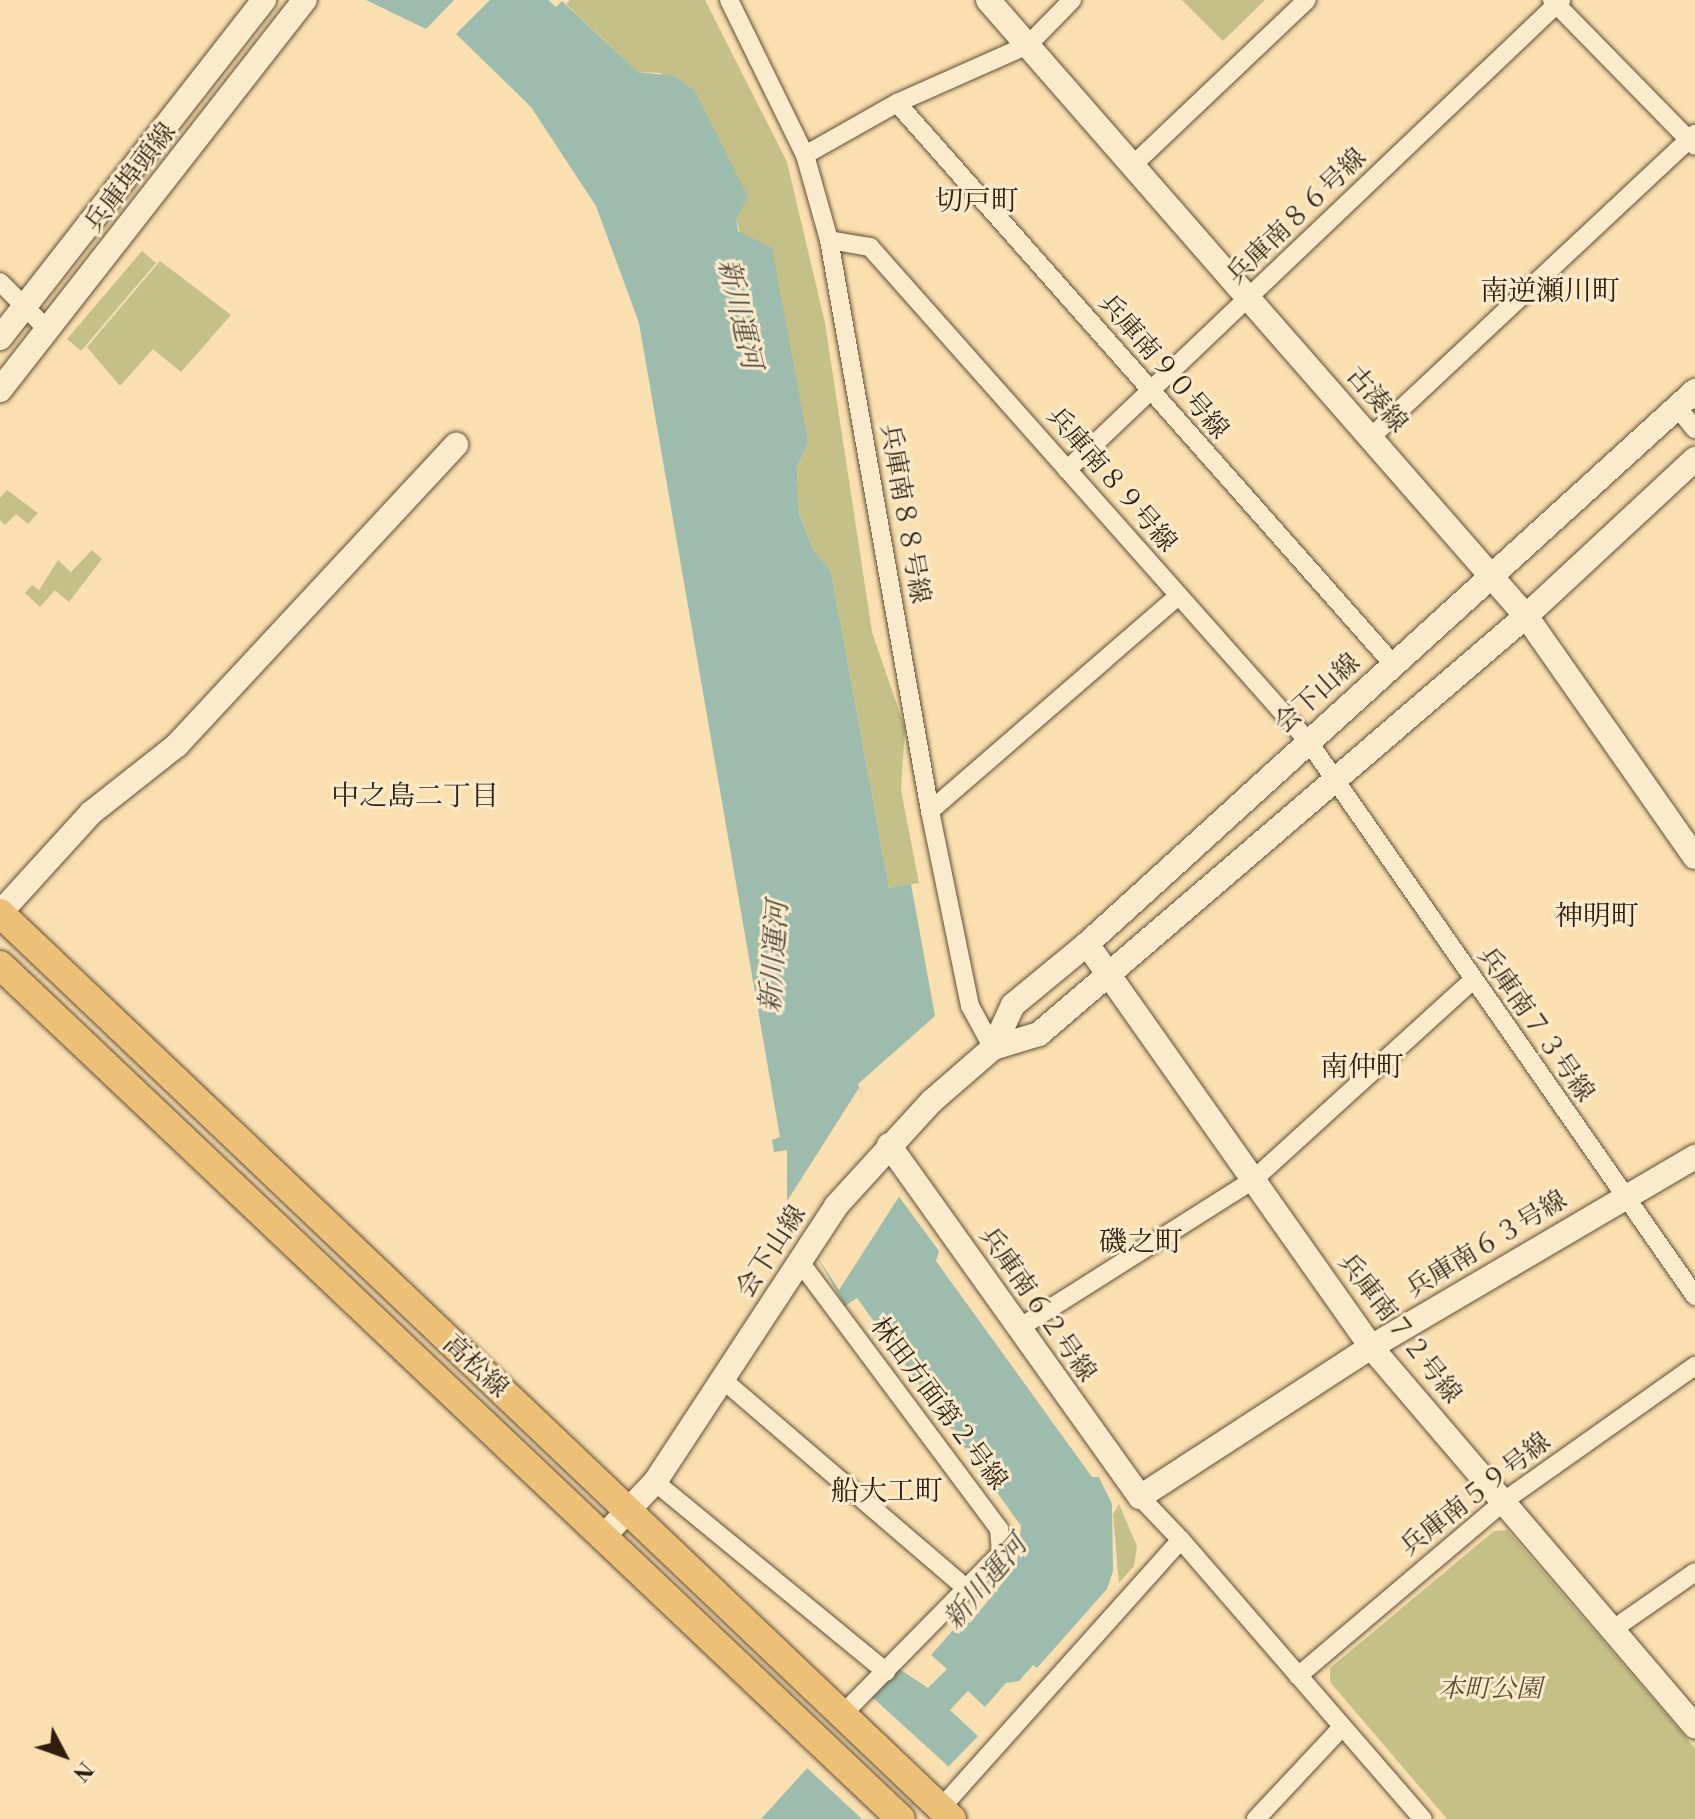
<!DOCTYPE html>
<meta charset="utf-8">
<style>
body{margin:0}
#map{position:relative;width:1695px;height:1819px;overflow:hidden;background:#fadfb1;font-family:"Libre Bodoni","Noto Serif JP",serif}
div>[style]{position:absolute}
.green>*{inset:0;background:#c4c088}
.water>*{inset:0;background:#9ebcad}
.pier>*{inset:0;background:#fadfb1}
.roads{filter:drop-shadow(0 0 2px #624e36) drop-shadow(0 0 2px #624e36)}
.street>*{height:18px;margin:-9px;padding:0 9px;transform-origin:9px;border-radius:9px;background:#fceacc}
.secondary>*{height:24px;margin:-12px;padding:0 12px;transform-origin:12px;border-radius:12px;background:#fceacc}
.primary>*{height:28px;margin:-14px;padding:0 14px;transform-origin:14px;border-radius:14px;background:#edc078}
span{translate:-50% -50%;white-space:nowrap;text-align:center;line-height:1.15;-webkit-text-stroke:6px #fceacc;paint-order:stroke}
.street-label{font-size:26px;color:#301d0d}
.park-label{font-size:26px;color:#5c4e32;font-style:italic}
.neighbourhood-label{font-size:28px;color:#301d0d}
.water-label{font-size:28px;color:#514d3d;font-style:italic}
.north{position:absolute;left:24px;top:1715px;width:80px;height:80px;-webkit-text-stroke:6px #fceacc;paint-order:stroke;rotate:131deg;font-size:22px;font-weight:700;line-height:32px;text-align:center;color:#301d0d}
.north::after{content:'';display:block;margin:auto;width:28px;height:36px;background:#301d0d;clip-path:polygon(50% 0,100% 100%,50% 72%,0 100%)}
</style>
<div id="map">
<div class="green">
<i style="clip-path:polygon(570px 0,705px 0,787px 162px,825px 323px,872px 632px,905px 728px,901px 790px,919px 883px,889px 888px,831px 571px,814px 551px,799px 512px,797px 467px,808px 442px,736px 220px,661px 73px,638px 72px,566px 4px)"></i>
<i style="clip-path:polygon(1182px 0,1265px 0,1223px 41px)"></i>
<i style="clip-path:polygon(142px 251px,156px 263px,81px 351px,67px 339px)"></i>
<i style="clip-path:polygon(160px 261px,231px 315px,181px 372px,153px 349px,120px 386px,87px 347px)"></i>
<i style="clip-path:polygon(7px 490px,38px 513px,28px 524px,16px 514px,5px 525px,0 520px,0 498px)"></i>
<i style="clip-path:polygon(92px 550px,102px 559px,69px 602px,55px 590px,40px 607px,25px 593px,32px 585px,39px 590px,58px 560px,71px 572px)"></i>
<i style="clip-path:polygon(1119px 1504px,1137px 1546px,1134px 1566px,1119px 1583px,1113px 1514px)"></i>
<i style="clip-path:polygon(1507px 1530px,1695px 1748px,1695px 1819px,1447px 1819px,1330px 1682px,1330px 1668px,1494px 1531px)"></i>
</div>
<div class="water">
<i style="clip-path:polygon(366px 0,454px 0,426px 29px)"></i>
<i style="clip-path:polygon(490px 0,548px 0,556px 7px,562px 1px,638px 72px,674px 76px,694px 90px,748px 196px,736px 220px,738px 231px,772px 248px,808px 442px,797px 467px,799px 513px,814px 551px,831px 571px,889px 888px,911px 884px,935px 1016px,858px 1084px,900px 1198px,939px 1251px,936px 1261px,1092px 1477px,1099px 1477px,1112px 1504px,1113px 1571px,1107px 1589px,1037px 1668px,1033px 1665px,1019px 1681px,1006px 1683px,985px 1707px,968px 1691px,950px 1710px,978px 1736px,898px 1819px,761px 1819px,898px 1668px,928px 1688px,947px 1669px,931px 1655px,961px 1621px,970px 1623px,1017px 1565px,1021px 1526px,857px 1298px,845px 1306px,787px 1204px,787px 1150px,774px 1152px,772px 1140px,780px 1137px,639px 323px,596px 206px,531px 107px,456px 34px)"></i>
</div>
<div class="pier">
<i style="clip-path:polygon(859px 1088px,902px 1192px,839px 1290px,784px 1206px)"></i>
<i style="clip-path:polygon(871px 1696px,949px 1767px,897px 1819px,862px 1819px,807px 1768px)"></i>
</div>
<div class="roads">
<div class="street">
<i style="left:729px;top:0;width:173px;rotate:63.9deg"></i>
<i style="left:805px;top:155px;width:88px;rotate:74.2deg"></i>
<i style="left:829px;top:240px;width:580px;rotate:79.97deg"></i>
<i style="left:930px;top:811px;width:199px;rotate:78.4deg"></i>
<i style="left:970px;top:1006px;width:48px;rotate:61.3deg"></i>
<i style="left:1552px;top:0;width:204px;rotate:45.6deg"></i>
<i style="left:897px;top:103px;width:749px;rotate:48.52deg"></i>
<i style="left:805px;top:155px;width:106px;rotate:-29.5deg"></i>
<i style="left:897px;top:103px;width:143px;rotate:-23.9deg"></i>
<i style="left:1028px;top:45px;width:63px;rotate:-45.6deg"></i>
<i style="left:1134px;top:164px;width:238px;rotate:-43.5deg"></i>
<i style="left:829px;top:240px;width:42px;rotate:9.7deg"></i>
<i style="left:870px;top:247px;width:660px;rotate:48.44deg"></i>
<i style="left:1308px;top:741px;width:677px;rotate:55.11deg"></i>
<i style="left:0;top:282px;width:68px;rotate:45deg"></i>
<i style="left:1677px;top:407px;width:28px;rotate:51deg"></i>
<i style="left:1371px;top:437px;width:444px;rotate:-43.1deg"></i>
<i style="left:1067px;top:470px;width:682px;rotate:-43.57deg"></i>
<i style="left:930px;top:811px;width:328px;rotate:-40.9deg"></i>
<i style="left:800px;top:1262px;width:333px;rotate:53.3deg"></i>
<i style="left:999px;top:1529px;width:24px;rotate:85deg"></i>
<i style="left:1001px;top:1553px;width:227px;rotate:134.5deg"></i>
<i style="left:1019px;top:1328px;width:277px;rotate:-32.3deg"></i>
<i style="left:1253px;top:1180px;width:296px;rotate:-42.3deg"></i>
<i style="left:722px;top:1379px;width:324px;rotate:40.6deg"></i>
<i style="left:655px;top:1482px;width:299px;rotate:39.4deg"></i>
<i style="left:1181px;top:1540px;width:369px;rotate:49.1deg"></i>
<i style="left:1612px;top:1630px;width:101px;rotate:-34.9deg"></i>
<i style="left:1298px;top:1676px;width:270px;rotate:-40.3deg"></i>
<i style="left:1504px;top:1501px;width:234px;rotate:-35.3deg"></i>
<i style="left:941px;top:1808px;width:360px;rotate:-48.2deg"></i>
<i style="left:1181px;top:1540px;width:59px;rotate:-133.6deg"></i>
<i style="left:1256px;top:1819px;width:126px;rotate:-46.9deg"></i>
</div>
<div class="secondary">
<i style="left:988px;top:0;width:818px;rotate:48.87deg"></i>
<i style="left:1526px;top:616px;width:294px;rotate:55deg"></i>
<i style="left:0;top:338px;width:429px;rotate:-52deg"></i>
<i style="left:0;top:390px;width:495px;rotate:-52deg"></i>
<i style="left:0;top:913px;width:135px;rotate:-47.7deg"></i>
<i style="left:91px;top:813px;width:110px;rotate:-38.3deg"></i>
<i style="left:177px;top:745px;width:410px;rotate:-47.1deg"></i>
<i style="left:1087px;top:944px;width:493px;rotate:54.8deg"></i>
<i style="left:1371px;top:1347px;width:499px;rotate:49.5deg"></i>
<i style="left:993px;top:1048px;width:47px;rotate:-65.1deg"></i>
<i style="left:1013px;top:1005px;width:96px;rotate:-39.5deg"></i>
<i style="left:1087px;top:944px;width:822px;rotate:-42.29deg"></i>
<i style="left:889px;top:1145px;width:432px;rotate:54.5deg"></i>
<i style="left:1140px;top:1497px;width:275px;rotate:-33deg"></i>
<i style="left:1371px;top:1347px;width:376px;rotate:-30.4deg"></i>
<i style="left:602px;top:1538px;width:77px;rotate:-46.6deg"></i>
<i style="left:655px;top:1482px;width:330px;rotate:-56.7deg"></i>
<i style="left:836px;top:1206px;width:142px;rotate:-47.6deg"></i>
<i style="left:932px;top:1101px;width:81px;rotate:-41deg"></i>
<i style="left:993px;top:1048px;width:48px;rotate:-16.9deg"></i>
<i style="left:1039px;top:1034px;width:642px;rotate:-40.64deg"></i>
<i style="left:1526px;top:616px;width:231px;rotate:-42.9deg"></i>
</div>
<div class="primary">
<i style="left:0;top:913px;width:1314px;rotate:43.58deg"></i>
<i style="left:0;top:965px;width:1241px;rotate:43.47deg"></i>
</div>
</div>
<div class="street-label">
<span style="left:131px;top:178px;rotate:-52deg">兵庫埠頭線</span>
<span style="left:1297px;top:217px;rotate:-44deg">兵庫南８６号線</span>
<span style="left:1163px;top:367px;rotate:49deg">兵庫南９０号線</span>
<span style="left:1376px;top:400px;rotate:49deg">古湊線</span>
<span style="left:1111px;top:480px;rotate:49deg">兵庫南８９号線</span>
<span style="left:904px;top:514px;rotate:80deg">兵庫南８８号線</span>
<span style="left:1318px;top:694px;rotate:-42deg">会下山線</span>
<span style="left:1535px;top:1025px;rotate:55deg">兵庫南７３号線</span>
<span style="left:1487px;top:1245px;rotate:-31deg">兵庫南６３号線</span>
<span style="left:772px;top:1252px;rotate:-57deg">会下山線</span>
<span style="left:1037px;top:1305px;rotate:55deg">兵庫南６２号線</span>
<span style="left:1399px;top:1329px;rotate:52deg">兵庫南７２号線</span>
<span style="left:475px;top:1367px;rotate:43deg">高松線</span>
<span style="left:938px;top:1404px;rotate:53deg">林田方面第２号線</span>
<span style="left:1476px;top:1495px;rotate:-38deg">兵庫南５９号線</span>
</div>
<div class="park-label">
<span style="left:1490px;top:1690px">本町公園</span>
</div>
<div class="neighbourhood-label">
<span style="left:977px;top:202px">切戸町</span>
<span style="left:1550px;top:292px">南逆瀬川町</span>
<span style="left:415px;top:797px">中之島二丁目</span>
<span style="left:1597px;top:917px">神明町</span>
<span style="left:1362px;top:1068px">南仲町</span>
<span style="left:1141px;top:1243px">磯之町</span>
<span style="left:887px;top:1492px">船大工町</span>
</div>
<div class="water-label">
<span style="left:739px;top:314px;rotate:77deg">新川運河</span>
<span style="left:775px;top:957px;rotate:-86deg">新川運河</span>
<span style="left:986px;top:1583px;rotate:-50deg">新川運河</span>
</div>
<div class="north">N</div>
</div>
